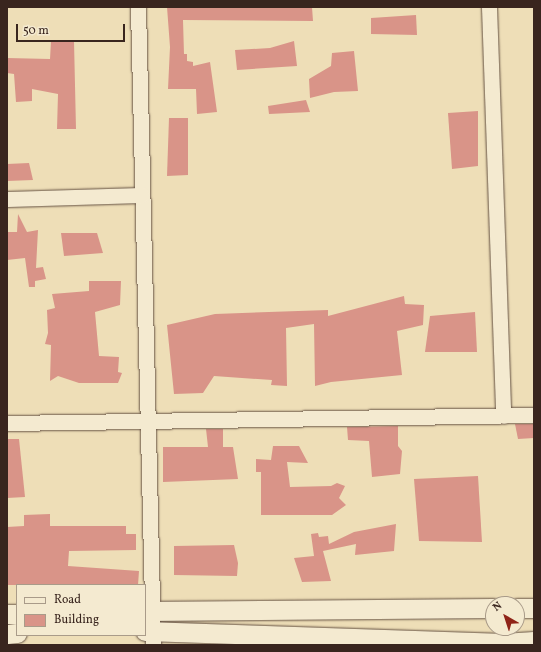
<!DOCTYPE html>
<style>
body{margin:0}
#map{position:relative;width:541px;height:652px;overflow:hidden;background:#eedeb7;font-family:Vollkorn,serif}
div>[style]{position:absolute}
.building>*{inset:0;background:#d99488}
.roads{filter:drop-shadow(0 0 1px #665344) drop-shadow(0 0 1px #665344)}
.minor>*{height:15px;margin:-7.5px;padding:0 7.5px;transform-origin:7.5px;border-radius:7.5px;background:#f4ead0}
.tertiary>*{height:19px;margin:-9.5px;padding:0 9.5px;transform-origin:9.5px;border-radius:9.5px;background:#f4ead0}
span{translate:-50% -50%;white-space:nowrap;text-align:center;line-height:1.15;-webkit-text-stroke:3.5px #f4ead0;paint-order:stroke}
.frame{position:absolute;inset:0;border:8px solid #39251e;pointer-events:none}
.legend{position:absolute;left:16px;top:584px;width:130px;height:52px;box-sizing:border-box;background:#f4ead0;border:1px solid #a99b89;margin:0;padding:5px 7px;list-style:none;font-size:12px;color:#39251e}
.legend li{display:flex;align-items:center;gap:8px;height:20px}
.legend b{width:20px;border:1px solid #a99b89}
.north{position:absolute;left:485px;top:596px;width:40px;height:40px;box-sizing:border-box;background:#f4ead0;border:1px solid #a99b89;border-radius:50%;rotate:321deg;font-size:11px;font-weight:700;line-height:16px;text-align:center;color:#39251e}
.north::after{content:'';display:block;margin:auto;width:14px;height:18px;background:#8f2418;clip-path:polygon(50% 0,100% 100%,50% 72%,0 100%)}
.scale{position:absolute;left:16px;top:24px;width:109px;height:18px;box-sizing:border-box;border:2px solid #39251e;border-top:0;padding-left:5px;font-size:12px;line-height:14px;white-space:nowrap;color:#39251e;-webkit-text-stroke:3px #f4ead0;paint-order:stroke}
</style>
<div id="map">
<div class="building">
<i style="clip-path:polygon(167px 7px,312px 7px,313px 21px,183px 20px,184px 54px,187px 54px,187px 61px,193px 62px,193px 66px,210px 62px,217px 112px,197px 114px,196px 89px,168px 89px,170px 47px)"></i>
<i style="clip-path:polygon(416px 15px,417px 35px,371px 34px,371px 18px)"></i>
<i style="clip-path:polygon(51px 41px,74px 41px,76px 129px,57px 129px,58px 94px,32px 89px,32px 101px,16px 102px,14px 74px,7px 73px,7px 58px,50px 59px)"></i>
<i style="clip-path:polygon(294px 41px,297px 66px,237px 70px,235px 50px,270px 48px)"></i>
<i style="clip-path:polygon(354px 51px,358px 91px,334px 92px,310px 98px,309px 79px,331px 66px,332px 53px)"></i>
<i style="clip-path:polygon(306px 100px,310px 112px,269px 114px,268px 106px)"></i>
<i style="clip-path:polygon(478px 111px,478px 166px,452px 169px,448px 113px)"></i>
<i style="clip-path:polygon(169px 118px,188px 118px,188px 175px,167px 176px)"></i>
<i style="clip-path:polygon(29px 163px,33px 180px,7px 181px,7px 164px)"></i>
<i style="clip-path:polygon(18px 214px,27px 232px,38px 230px,36px 268px,43px 267px,46px 279px,35px 281px,35px 287px,29px 287px,25px 258px,7px 260px,7px 232px,17px 232px)"></i>
<i style="clip-path:polygon(61px 233px,97px 233px,103px 253px,64px 256px)"></i>
<i style="clip-path:polygon(89px 281px,121px 281px,120px 305px,95px 312px,99px 356px,119px 357px,118px 372px,122px 373px,118px 383px,79px 383px,58px 376px,50px 381px,51px 345px,45px 344px,48px 333px,47px 310px,55px 308px,52px 294px,89px 291px)"></i>
<i style="clip-path:polygon(404px 296px,405px 304px,424px 305px,423px 325px,397px 331px,402px 375px,331px 382px,315px 386px,314px 324px,286px 328px,287px 386px,271px 385px,272px 380px,214px 376px,203px 393px,174px 394px,167px 325px,215px 314px,328px 310px,328px 316px)"></i>
<i style="clip-path:polygon(475px 312px,477px 352px,425px 352px,430px 316px)"></i>
<i style="clip-path:polygon(515px 424px,534px 424px,534px 438px,518px 439px)"></i>
<i style="clip-path:polygon(398px 426px,398px 446px,402px 451px,400px 474px,372px 477px,369px 441px,348px 440px,347px 427px)"></i>
<i style="clip-path:polygon(206px 429px,223px 429px,223px 447px,233px 447px,238px 479px,163px 482px,163px 447px,208px 447px)"></i>
<i style="clip-path:polygon(7px 439px,19px 439px,25px 497px,7px 498px)"></i>
<i style="clip-path:polygon(273px 446px,299px 446px,308px 463px,287px 462px,290px 487px,331px 486px,337px 483px,345px 486px,339px 498px,346px 505px,332px 515px,261px 515px,261px 472px,256px 472px,256px 459px,271px 460px)"></i>
<i style="clip-path:polygon(478px 476px,482px 542px,419px 541px,414px 479px)"></i>
<i style="clip-path:polygon(50px 514px,50px 526px,126px 526px,126px 534px,136px 534px,136px 550px,69px 551px,68px 566px,139px 571px,138px 585px,7px 585px,7px 527px,24px 526px,24px 515px)"></i>
<i style="clip-path:polygon(396px 524px,394px 551px,355px 555px,356px 544px,323px 551px,331px 581px,302px 582px,294px 558px,314px 556px,311px 534px,318px 533px,319px 537px,328px 536px,329px 544px,354px 532px)"></i>
<i style="clip-path:polygon(234px 545px,238px 563px,237px 576px,174px 575px,174px 546px)"></i>
</div>
<div class="roads">
<div class="minor">
<i style="left:138px;top:7px;width:638px;rotate:88.65deg"></i>
<i style="left:489px;top:7px;width:409px;rotate:88deg"></i>
<i style="left:7px;top:199px;width:135px;rotate:-1.7deg"></i>
<i style="left:7px;top:423px;width:527px;rotate:-0.87deg"></i>
</div>
<div class="tertiary">
<i style="left:517px;top:608px;width:17px"></i>
<i style="left:145px;top:611px;width:348px;rotate:-0.5deg"></i>
<i style="left:7px;top:614px;width:10px"></i>
<i style="left:145px;top:631px;width:359px;rotate:1.9deg"></i>
<i style="left:504px;top:643px;width:30px;rotate:-4deg"></i>
<i style="left:7px;top:634px;width:10px;rotate:-6deg"></i>
</div>
</div>
<div class="frame"></div>
<ul class="legend">
<li><b style="height:5px;background:#f4ead0"></b>Road</li>
<li><b style="height:11px;background:#d99488"></b>Building</li>
</ul>
<div class="north">N</div>
<div class="scale">50 m</div>
</div>
